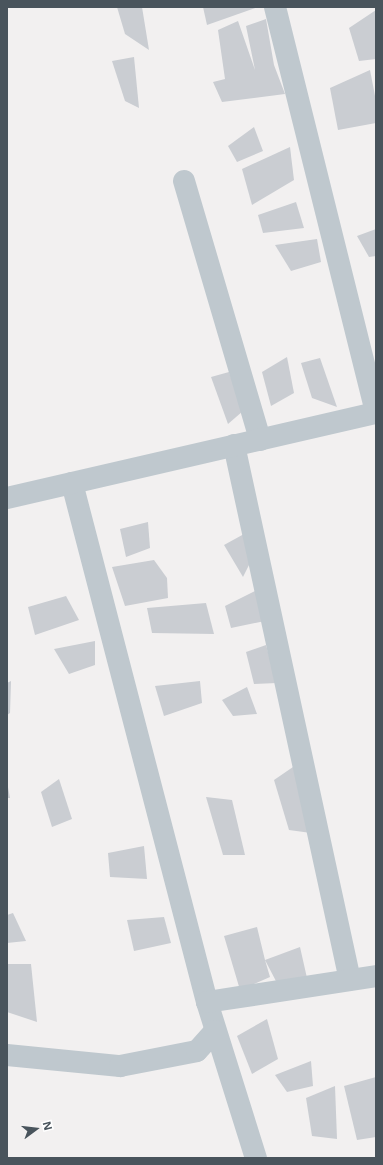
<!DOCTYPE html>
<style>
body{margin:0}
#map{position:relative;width:383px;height:1165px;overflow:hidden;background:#f2f0f0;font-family:"Noto Sans",sans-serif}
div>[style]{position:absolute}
.building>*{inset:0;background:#cacdd2}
.minor>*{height:22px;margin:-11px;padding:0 11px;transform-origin:11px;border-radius:11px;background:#bfc8ce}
span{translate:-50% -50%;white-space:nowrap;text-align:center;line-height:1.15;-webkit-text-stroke:3.5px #fff;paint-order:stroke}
.frame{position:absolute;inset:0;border:8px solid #49545c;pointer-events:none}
.north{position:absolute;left:16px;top:1109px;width:40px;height:40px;-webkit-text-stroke:3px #fff;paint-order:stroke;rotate:75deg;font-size:11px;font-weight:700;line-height:16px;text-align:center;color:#49545c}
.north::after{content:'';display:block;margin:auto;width:14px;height:18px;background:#49545c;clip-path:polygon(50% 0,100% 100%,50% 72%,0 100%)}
</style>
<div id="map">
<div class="building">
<i style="clip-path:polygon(117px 7px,142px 7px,149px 50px,125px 34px)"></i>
<i style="clip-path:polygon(203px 7px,258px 7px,207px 25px)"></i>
<i style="clip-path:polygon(376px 10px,376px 59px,359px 61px,349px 28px)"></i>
<i style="clip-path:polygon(266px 19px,274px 65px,285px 94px,222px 102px,213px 82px,225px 79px,218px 30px,238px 21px,255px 70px,246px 26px)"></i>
<i style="clip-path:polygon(134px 57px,139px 108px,125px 101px,112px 61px)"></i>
<i style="clip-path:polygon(370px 70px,376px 101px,376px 123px,338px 130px,330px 88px)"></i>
<i style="clip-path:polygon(254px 127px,263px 151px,237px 162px,228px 146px)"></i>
<i style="clip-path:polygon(290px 147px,294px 180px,252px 205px,242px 169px)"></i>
<i style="clip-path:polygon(296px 202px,304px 228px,263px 233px,258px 215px)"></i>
<i style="clip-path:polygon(376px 229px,376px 256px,369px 257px,357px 236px)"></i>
<i style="clip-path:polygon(317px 239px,321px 262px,291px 271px,275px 245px)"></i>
<i style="clip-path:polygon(287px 357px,294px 393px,271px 406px,262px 372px)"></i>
<i style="clip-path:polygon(320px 358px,337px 407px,312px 398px,301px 363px)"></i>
<i style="clip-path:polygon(229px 372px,243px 411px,228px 424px,211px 377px)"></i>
<i style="clip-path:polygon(148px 522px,150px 548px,126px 557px,120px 529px)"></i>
<i style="clip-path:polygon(244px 534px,251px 561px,243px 577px,224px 545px)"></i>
<i style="clip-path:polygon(154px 560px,167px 578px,168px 598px,125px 606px,112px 567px)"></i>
<i style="clip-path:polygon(255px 591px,265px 621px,231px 628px,225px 606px)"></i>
<i style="clip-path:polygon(66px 596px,79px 620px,35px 635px,28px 607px)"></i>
<i style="clip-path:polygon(206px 603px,214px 634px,152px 633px,147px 608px)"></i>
<i style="clip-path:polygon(95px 641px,95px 665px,69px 674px,54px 649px)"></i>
<i style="clip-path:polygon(266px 645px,277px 683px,254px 684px,246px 652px)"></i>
<i style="clip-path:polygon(11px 681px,10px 713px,7px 715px,7px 683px)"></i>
<i style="clip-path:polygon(200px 681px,202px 703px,164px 716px,155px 686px)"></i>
<i style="clip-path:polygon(247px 687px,257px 714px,233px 716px,222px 700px)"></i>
<i style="clip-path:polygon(293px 767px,311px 833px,289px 830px,274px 780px)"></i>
<i style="clip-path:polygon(59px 779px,72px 819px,52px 827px,41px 792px)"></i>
<i style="clip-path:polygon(7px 782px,10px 798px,7px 798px)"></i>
<i style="clip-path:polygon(206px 797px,232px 800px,245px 855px,223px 855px)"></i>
<i style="clip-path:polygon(144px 846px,147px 879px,110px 877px,108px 853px)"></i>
<i style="clip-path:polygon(13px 913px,26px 941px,7px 943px,7px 915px)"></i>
<i style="clip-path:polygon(164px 917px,171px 943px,134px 951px,127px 920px)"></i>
<i style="clip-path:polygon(257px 927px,265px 960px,300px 947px,307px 978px,278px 985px,265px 960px,270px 977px,240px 990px,224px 936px)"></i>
<i style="clip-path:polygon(7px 964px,31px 964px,37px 1022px,7px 1012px)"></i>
<i style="clip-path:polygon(267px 1019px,278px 1059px,252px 1074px,237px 1036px)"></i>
<i style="clip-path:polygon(311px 1061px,313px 1086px,287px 1092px,275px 1075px)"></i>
<i style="clip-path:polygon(376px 1077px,376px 1137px,357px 1140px,344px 1086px)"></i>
<i style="clip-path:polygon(335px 1086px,337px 1139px,312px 1136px,306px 1098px)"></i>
</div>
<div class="minor">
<i style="left:275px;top:7px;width:416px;rotate:76deg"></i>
<i style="left:184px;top:181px;width:270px;rotate:73.6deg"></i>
<i style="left:234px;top:445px;width:547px;rotate:77.77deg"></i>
<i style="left:72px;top:483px;width:536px;rotate:75.42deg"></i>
<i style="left:207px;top:1002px;width:164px;rotate:72.6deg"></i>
<i style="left:7px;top:498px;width:379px;rotate:-13deg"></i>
<i style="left:207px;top:1002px;width:171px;rotate:-8.7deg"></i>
<i style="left:7px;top:1055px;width:114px;rotate:5.6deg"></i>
<i style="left:120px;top:1066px;width:78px;rotate:-11deg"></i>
<i style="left:197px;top:1051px;width:27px;rotate:-48deg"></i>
</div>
<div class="frame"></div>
<div class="north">N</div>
</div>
